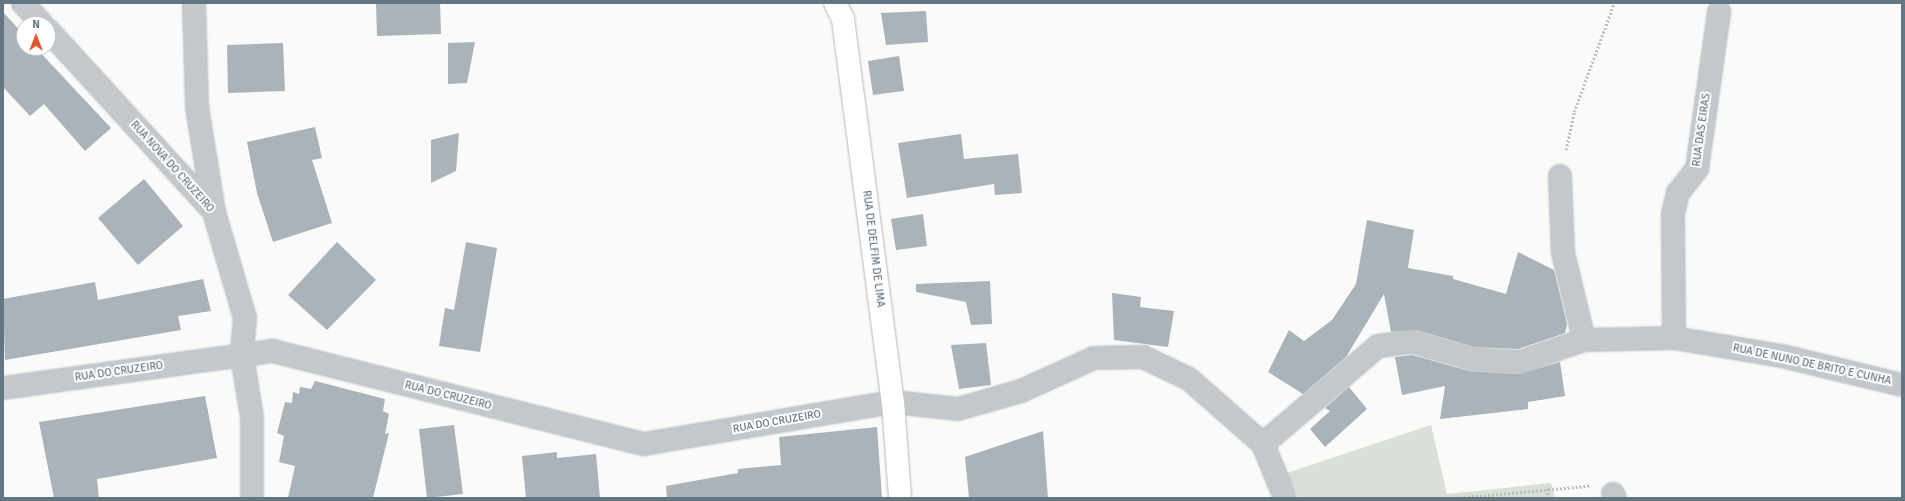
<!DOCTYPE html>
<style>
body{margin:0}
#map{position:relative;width:1905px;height:501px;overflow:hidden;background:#fafaf8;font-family:Signika,sans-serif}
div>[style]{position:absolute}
.green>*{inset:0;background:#dadfd7}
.building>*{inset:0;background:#aab3b9}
.path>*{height:2.5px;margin-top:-1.25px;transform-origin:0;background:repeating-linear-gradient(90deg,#bbbfc2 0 2px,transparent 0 4px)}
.roads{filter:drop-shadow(0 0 1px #b5babe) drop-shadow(0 0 1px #b5babe)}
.minor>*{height:22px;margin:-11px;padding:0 11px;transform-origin:11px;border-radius:11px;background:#c3c8cc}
.major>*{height:22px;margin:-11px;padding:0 11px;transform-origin:11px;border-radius:11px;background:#fff}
span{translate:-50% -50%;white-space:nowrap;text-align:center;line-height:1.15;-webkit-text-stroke:4px #fff;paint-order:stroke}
.street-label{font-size:11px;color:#657683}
.frame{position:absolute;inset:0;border:4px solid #657683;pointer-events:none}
.north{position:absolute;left:16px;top:16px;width:40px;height:40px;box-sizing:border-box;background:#fff;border:1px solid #c1c8cd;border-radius:50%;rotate:0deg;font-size:11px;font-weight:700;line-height:16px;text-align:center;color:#657683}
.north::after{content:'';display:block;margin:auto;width:14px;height:18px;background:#e4572e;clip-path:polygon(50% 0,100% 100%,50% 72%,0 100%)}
</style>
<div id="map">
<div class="green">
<i style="clip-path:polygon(1431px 425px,1447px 494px,1551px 483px,1555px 498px,1299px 498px,1287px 473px)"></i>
</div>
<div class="building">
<i style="clip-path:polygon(376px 3px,440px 3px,441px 34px,377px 36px)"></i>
<i style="clip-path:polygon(926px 11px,928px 42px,886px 45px,881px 13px)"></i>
<i style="clip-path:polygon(3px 12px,24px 35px,24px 48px,36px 48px,111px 128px,85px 151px,44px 104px,30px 116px,3px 87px)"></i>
<i style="clip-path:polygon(475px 42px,467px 83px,448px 84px,448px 43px)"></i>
<i style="clip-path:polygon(283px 43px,285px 91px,228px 93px,227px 45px)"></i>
<i style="clip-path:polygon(899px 56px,904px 91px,873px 95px,868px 61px)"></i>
<i style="clip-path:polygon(315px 127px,322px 158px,312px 160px,332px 223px,273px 242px,257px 193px,247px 142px)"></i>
<i style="clip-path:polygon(459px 133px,456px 171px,431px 183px,431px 140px)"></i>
<i style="clip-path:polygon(961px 134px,964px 159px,1018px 154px,1022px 193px,995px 195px,994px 184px,907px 198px,898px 143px)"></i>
<i style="clip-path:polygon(144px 179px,183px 226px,138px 265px,98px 218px)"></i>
<i style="clip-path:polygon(923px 214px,927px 246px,896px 250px,891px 219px)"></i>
<i style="clip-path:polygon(1367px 220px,1414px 230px,1408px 268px,1453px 276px,1453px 279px,1506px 294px,1518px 252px,1554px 270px,1567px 324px,1565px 333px,1518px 349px,1474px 347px,1416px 330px,1391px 332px,1384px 294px,1346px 357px,1303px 394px,1268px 372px,1289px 330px,1304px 341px,1332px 320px,1356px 284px)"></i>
<i style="clip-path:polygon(337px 242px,376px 280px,327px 330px,288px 295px)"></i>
<i style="clip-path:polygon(466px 242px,497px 248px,480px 352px,439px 346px,445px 308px,454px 310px)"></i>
<i style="clip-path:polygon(203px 279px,211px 311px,178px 316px,181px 330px,5px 360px,3px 299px,95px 282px,98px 300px)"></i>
<i style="clip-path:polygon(990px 281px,992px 324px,971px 325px,966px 302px,916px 292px,916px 284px)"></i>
<i style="clip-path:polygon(1112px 293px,1141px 297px,1140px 307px,1174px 311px,1168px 347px,1114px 340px)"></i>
<i style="clip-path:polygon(986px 343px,991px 385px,959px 389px,951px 345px)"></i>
<i style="clip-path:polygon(1412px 355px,1469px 371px,1519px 374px,1560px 362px,1565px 396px,1528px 402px,1528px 409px,1440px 419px,1445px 386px,1402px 395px,1395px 357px)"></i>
<i style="clip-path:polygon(315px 381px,385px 399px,383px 411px,389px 414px,385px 434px,389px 433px,373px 498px,288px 498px,295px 466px,279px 462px,284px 436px,277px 433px,285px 402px,292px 403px,293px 392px,299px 394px,300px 387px,311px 389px)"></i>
<i style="clip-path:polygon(1349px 387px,1367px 409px,1325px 447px,1310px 429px,1330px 411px,1325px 408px)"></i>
<i style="clip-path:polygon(205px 396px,217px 458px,97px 479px,99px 498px,54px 498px,39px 422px)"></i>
<i style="clip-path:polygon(454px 425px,463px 494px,427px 498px,419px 429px)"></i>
<i style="clip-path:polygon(877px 427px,882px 498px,667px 498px,666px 486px,738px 473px,738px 469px,781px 465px,779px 437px)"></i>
<i style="clip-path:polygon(1043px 431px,1048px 498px,969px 498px,965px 457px)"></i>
<i style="clip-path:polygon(557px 452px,557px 458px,596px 454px,600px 498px,526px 498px,522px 456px)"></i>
</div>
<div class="path">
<i style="left:1566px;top:150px;width:39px;rotate:-78deg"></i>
<i style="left:1574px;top:112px;width:116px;rotate:-69.8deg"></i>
<i style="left:1547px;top:489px;width:9px;rotate:77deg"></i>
<i style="left:1456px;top:498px;width:134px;rotate:-5.2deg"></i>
</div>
<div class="roads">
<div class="minor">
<i style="left:23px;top:3px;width:28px;rotate:48deg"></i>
<i style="left:194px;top:3px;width:104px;rotate:88.3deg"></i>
<i style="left:197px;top:107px;width:106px;rotate:80.8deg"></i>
<i style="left:48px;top:30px;width:246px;rotate:47.6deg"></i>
<i style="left:214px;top:212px;width:110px;rotate:73.7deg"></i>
<i style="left:245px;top:318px;width:38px;rotate:95deg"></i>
<i style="left:242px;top:356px;width:62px;rotate:80.7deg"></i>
<i style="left:252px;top:417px;width:81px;rotate:90deg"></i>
<i style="left:1560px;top:176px;width:77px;rotate:87.8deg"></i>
<i style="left:1563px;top:253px;width:89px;rotate:76.4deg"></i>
<i style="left:1674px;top:338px;width:124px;rotate:-90.5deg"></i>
<i style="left:1673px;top:214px;width:22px;rotate:-77deg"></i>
<i style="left:1678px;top:193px;width:31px;rotate:-52deg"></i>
<i style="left:1697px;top:169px;width:159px;rotate:-82deg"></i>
<i style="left:3px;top:388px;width:273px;rotate:-7.8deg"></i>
<i style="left:273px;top:351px;width:382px;rotate:14.1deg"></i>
<i style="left:644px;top:444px;width:253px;rotate:-9.6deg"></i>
<i style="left:893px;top:402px;width:65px;rotate:6.1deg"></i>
<i style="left:958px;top:409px;width:66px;rotate:-15.9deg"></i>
<i style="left:1021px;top:391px;width:80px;rotate:-24.3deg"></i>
<i style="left:1094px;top:358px;width:49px;rotate:-1.2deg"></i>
<i style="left:1143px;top:357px;width:51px;rotate:25.6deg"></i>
<i style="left:1189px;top:379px;width:98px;rotate:41.3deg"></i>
<i style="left:1263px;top:444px;width:58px;rotate:67.8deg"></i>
<i style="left:1263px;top:444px;width:151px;rotate:-40.4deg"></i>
<i style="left:1378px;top:346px;width:35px;rotate:-7deg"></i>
<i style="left:1413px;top:342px;width:61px;rotate:16.1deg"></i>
<i style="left:1472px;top:359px;width:48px;rotate:3.6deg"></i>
<i style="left:1520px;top:362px;width:68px;rotate:-19deg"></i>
<i style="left:1584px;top:340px;width:90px;rotate:-1.3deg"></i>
<i style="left:1674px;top:338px;width:109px;rotate:9.5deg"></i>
<i style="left:1782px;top:356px;width:123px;rotate:13.6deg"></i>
<i style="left:1613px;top:494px;width:4px;rotate:63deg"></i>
</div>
<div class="major">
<i style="left:835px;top:3px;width:18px;rotate:63deg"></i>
<i style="left:843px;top:19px;width:386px;rotate:82.6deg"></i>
<i style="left:893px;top:402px;width:96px;rotate:85.8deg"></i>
</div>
</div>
<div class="street-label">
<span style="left:1702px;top:130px;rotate:-82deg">RUA DAS EIRAS</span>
<span style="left:172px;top:167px;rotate:48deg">RUA NOVA DO CRUZEIRO</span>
<span style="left:873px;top:249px;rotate:83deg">RUA DE DELFIM DE LIMA</span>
<span style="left:1812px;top:365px;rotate:12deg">RUA DE NUNO DE BRITO E CUNHA</span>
<span style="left:119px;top:372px;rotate:-8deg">RUA DO CRUZEIRO</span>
<span style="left:448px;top:396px;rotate:14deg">RUA DO CRUZEIRO</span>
<span style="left:777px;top:422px;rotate:-10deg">RUA DO CRUZEIRO</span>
</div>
<div class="frame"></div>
<div class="north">N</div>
</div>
